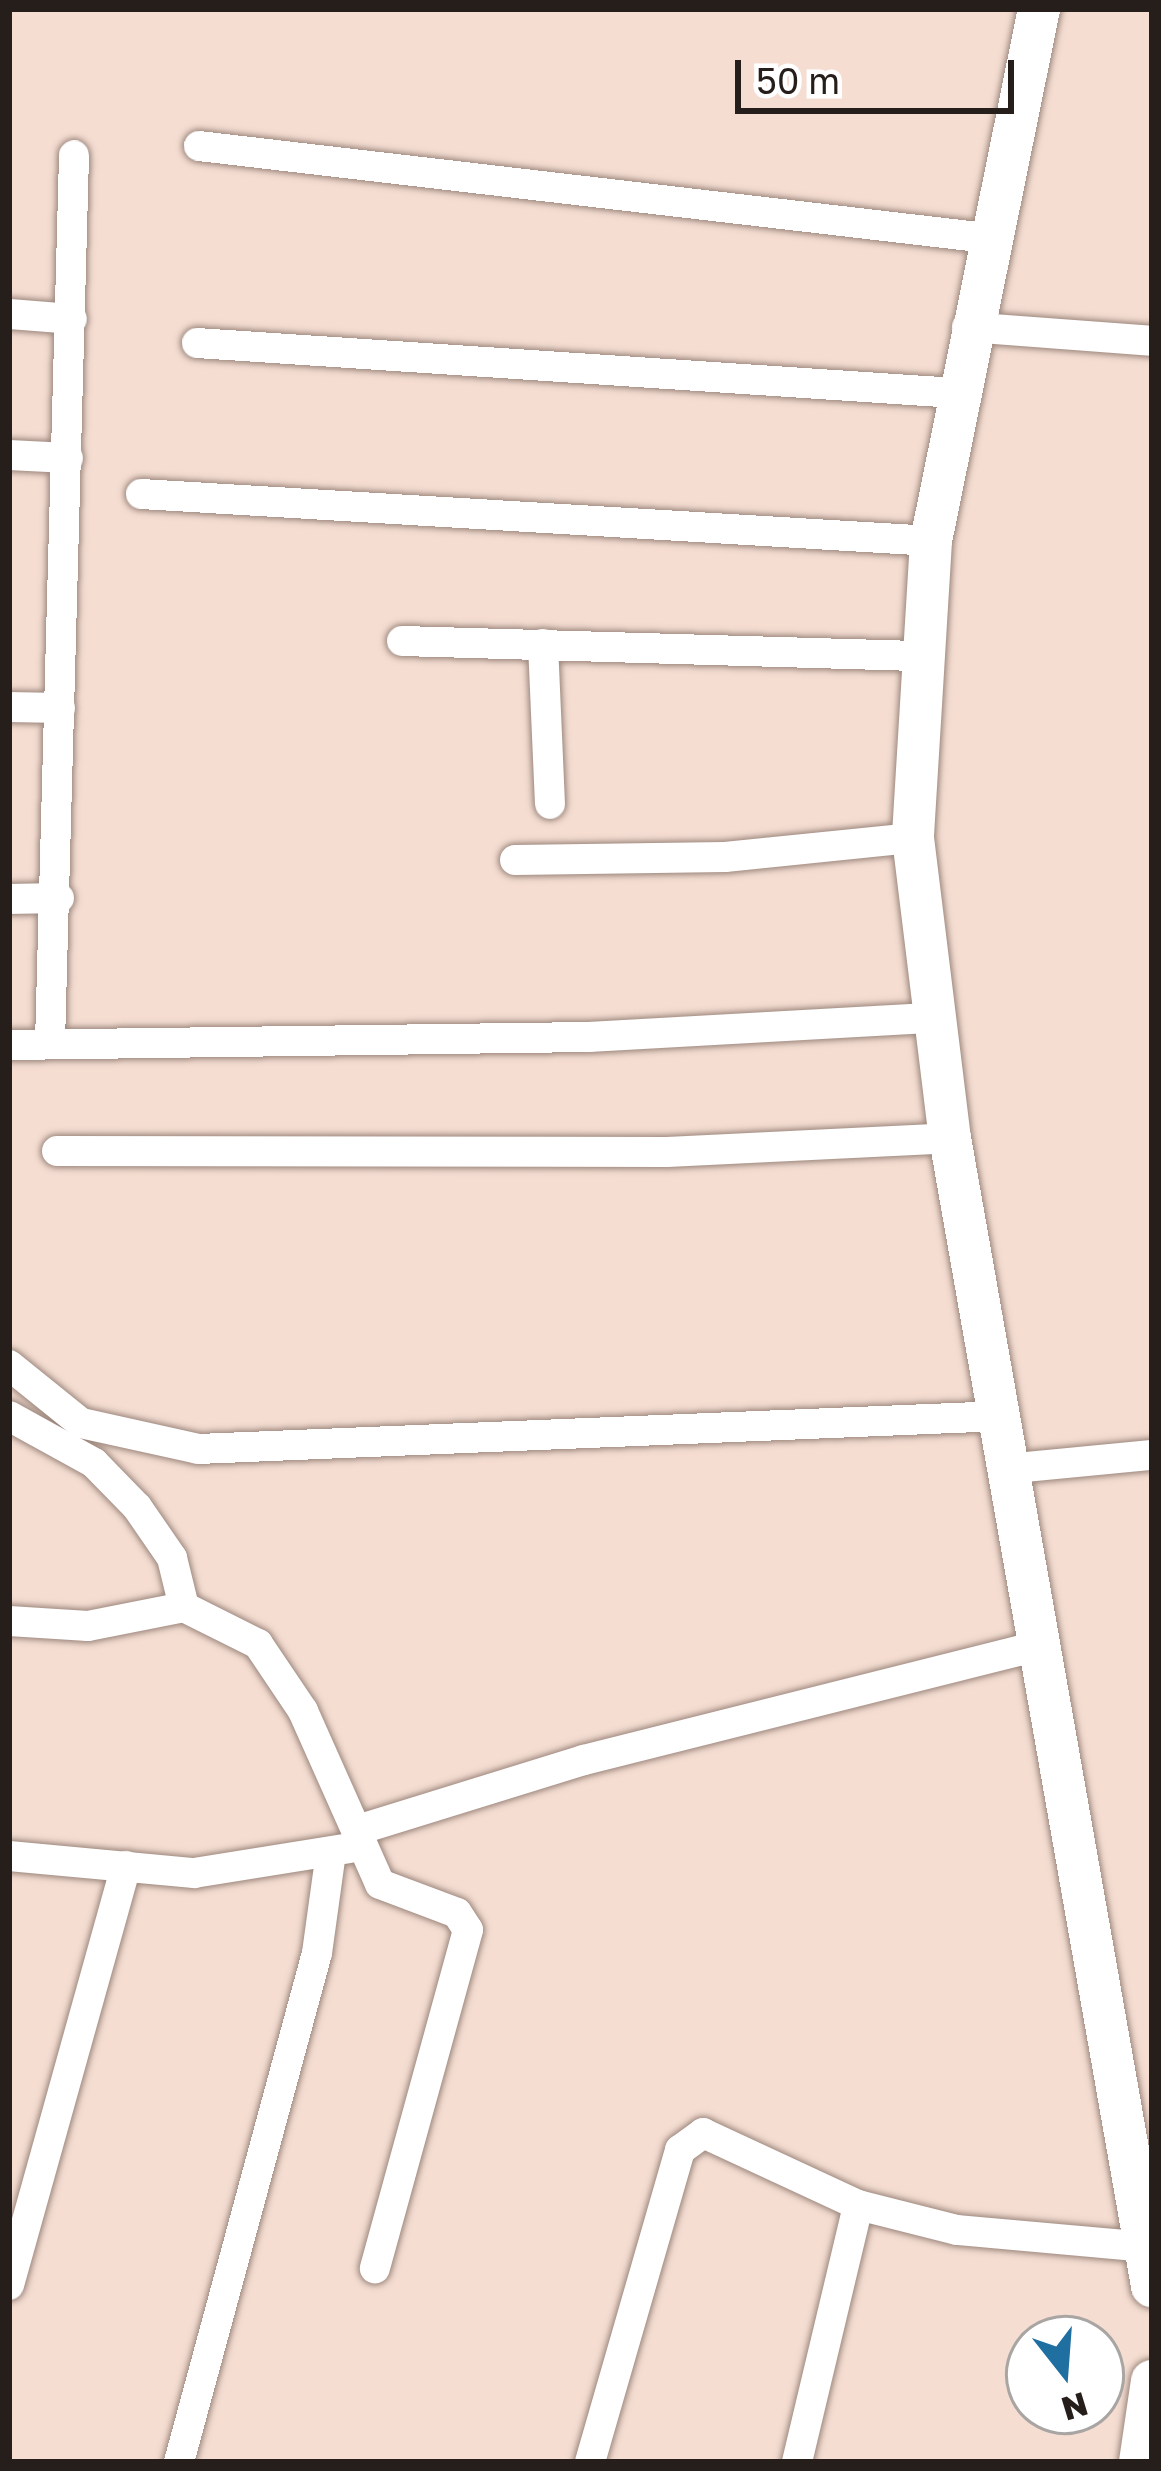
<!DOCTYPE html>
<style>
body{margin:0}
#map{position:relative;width:1161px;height:2471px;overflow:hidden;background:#f5ddd2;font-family:"Golos Text",sans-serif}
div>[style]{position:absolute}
.roads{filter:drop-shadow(0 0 3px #9d887e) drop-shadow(0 0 3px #9d887e)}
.minor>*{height:30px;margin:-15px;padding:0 15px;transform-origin:15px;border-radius:15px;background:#fff}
.secondary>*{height:42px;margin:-21px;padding:0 21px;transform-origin:21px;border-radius:21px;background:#fff}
span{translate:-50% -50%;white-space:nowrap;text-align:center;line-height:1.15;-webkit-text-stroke:9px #fff;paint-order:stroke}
.frame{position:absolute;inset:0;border:12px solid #261e1a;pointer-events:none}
.north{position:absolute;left:1005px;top:2315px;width:120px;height:120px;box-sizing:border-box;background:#fff;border:3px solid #a8a5a3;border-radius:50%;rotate:163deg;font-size:33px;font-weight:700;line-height:48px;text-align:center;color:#261e1a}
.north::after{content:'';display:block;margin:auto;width:42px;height:54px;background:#206fa1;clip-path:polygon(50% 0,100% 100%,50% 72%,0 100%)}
.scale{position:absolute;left:735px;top:60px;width:279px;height:54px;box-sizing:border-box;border:6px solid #261e1a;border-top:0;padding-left:15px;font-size:36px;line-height:42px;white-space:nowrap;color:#261e1a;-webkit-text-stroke:9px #fff;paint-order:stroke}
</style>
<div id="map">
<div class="roads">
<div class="minor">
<i style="left:199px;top:146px;width:793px;rotate:6.66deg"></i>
<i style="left:9px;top:314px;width:63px;rotate:4.5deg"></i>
<i style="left:967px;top:327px;width:186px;rotate:4.3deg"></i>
<i style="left:197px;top:343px;width:761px;rotate:3.77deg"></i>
<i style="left:9px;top:455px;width:59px;rotate:2.9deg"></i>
<i style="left:141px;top:494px;width:791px;rotate:3.4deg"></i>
<i style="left:402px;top:641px;width:516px;rotate:1.67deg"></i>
<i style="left:543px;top:644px;width:160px;rotate:87.5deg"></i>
<i style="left:9px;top:707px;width:51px;rotate:1.1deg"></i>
<i style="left:515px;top:860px;width:210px;rotate:-0.8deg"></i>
<i style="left:725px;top:857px;width:189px;rotate:-5.8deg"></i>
<i style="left:9px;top:899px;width:50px;rotate:-1.1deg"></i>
<i style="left:50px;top:1043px;width:888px;rotate:-88.45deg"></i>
<i style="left:9px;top:1045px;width:581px;rotate:-0.79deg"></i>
<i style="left:590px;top:1037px;width:342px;rotate:-3.2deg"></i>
<i style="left:57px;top:1151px;width:610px;rotate:0.09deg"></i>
<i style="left:667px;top:1152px;width:283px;rotate:-2.8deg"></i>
<i style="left:9px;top:1365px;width:92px;rotate:38.9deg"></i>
<i style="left:81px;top:1423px;width:120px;rotate:12.5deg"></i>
<i style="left:198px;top:1449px;width:805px;rotate:-2.35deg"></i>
<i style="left:9px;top:1416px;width:97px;rotate:28.9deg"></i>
<i style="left:94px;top:1463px;width:62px;rotate:45.7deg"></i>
<i style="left:137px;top:1507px;width:62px;rotate:55.5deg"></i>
<i style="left:172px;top:1558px;width:50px;rotate:76.2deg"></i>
<i style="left:1016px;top:1468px;width:137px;rotate:-5.5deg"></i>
<i style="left:9px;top:1621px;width:79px;rotate:3.6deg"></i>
<i style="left:88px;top:1626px;width:98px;rotate:-11.2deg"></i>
<i style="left:184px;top:1607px;width:83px;rotate:26.6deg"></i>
<i style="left:258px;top:1644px;width:81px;rotate:56.1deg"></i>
<i style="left:303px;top:1711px;width:189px;rotate:66deg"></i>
<i style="left:380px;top:1884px;width:82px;rotate:20.6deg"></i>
<i style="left:457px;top:1913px;width:20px;rotate:57deg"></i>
<i style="left:468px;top:1930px;width:351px;rotate:105.4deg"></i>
<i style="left:361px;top:1829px;width:233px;rotate:-17.2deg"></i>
<i style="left:584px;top:1760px;width:475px;rotate:-14.1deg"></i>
<i style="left:9px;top:1856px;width:186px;rotate:5.3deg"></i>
<i style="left:194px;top:1873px;width:158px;rotate:-9.1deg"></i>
<i style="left:9px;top:2285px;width:435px;rotate:-74.4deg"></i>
<i style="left:179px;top:2462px;width:527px;rotate:-74.83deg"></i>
<i style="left:317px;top:1953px;width:102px;rotate:-82.1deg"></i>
<i style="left:590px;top:2462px;width:325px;rotate:-73.9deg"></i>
<i style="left:680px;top:2150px;width:29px;rotate:-36deg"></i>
<i style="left:703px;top:2133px;width:171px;rotate:24.9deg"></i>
<i style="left:858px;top:2205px;width:102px;rotate:14.2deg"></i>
<i style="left:957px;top:2230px;width:190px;rotate:5.1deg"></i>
<i style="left:797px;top:2462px;width:264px;rotate:-76.6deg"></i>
</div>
<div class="secondary">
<i style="left:1039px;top:9px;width:543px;rotate:101.48deg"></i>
<i style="left:931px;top:541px;width:298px;rotate:93.5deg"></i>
<i style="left:913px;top:838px;width:302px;rotate:83deg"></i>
<i style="left:950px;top:1138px;width:1166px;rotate:80.02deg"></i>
<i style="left:1140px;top:2462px;width:82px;rotate:-81.6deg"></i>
</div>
</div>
<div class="frame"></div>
<div class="north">N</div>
<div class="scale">50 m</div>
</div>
